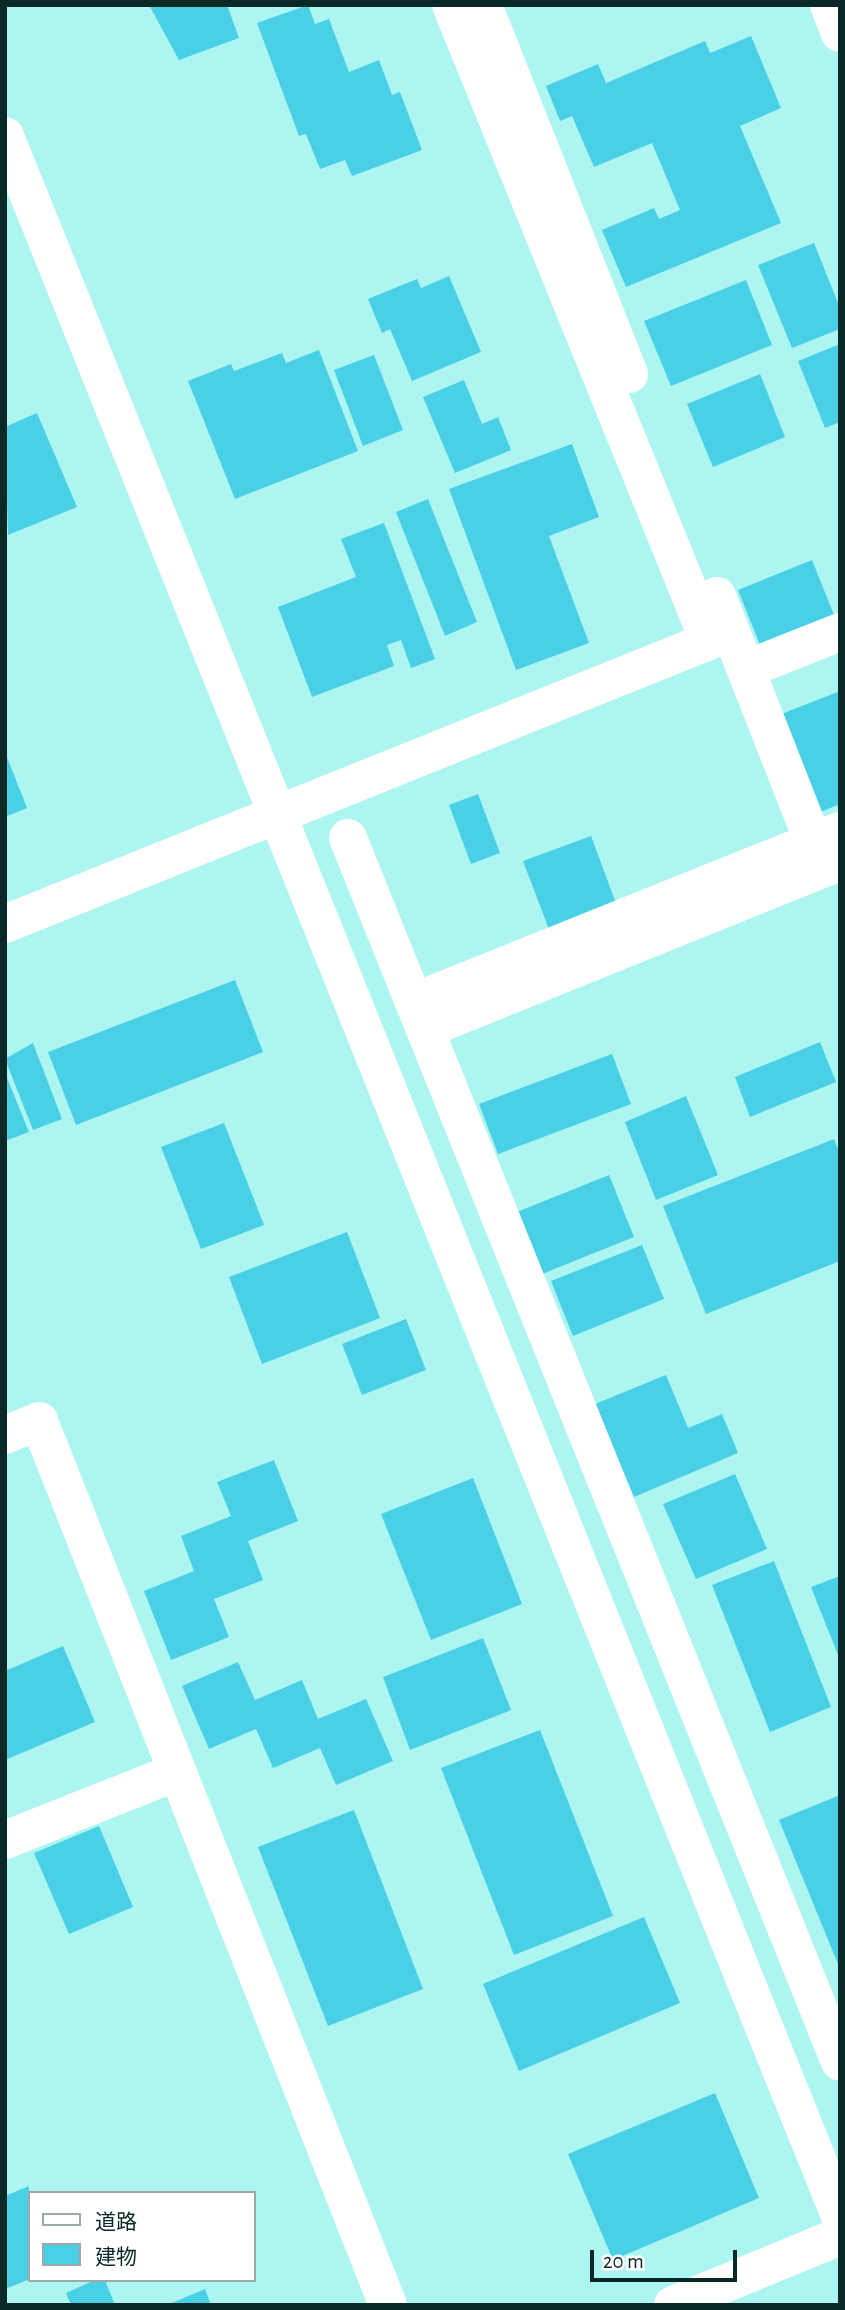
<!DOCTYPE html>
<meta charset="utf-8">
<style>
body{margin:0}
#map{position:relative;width:845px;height:2310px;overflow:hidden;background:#adf5f0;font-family:"Alegreya Sans","Noto Sans JP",sans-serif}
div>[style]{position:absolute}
.building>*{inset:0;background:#49d0e6}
.minor>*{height:38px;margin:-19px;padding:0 19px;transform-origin:19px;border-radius:19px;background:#fff}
span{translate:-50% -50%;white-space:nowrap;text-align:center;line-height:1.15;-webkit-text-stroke:7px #fff;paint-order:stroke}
.frame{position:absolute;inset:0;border:7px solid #092826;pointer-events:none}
.legend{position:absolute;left:28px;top:2191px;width:228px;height:91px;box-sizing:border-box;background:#fff;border:2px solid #9da9a8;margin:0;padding:9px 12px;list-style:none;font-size:21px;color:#092826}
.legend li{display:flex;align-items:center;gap:14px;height:35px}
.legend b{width:35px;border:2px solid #9da9a8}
.scale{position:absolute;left:590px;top:2250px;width:147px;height:32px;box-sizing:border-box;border:4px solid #092826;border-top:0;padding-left:9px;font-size:21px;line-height:24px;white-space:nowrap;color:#092826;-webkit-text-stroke:5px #fff;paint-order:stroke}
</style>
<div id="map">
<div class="building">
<i style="clip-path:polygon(149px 5px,227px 5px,239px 38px,179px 60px)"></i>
<i style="clip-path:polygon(308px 5px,315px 24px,329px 19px,349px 72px,379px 60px,392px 95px,400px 92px,422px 150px,352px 176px,345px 160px,320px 169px,306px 134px,299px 136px,257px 23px)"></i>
<i style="clip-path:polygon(751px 36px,781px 108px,740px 126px,781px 223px,626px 287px,602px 230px,654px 208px,659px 219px,680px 210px,652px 143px,594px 167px,572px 116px,560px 121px,546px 86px,598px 64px,606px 83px,705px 41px,710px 53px)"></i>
<i style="clip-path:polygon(814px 243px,840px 308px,840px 329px,792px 348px,758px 265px)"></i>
<i style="clip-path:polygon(449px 276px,481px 352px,412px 381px,390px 329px,382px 333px,368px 299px,417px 279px,421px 288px)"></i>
<i style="clip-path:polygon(746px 280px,772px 345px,671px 386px,644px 321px)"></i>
<i style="clip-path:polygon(840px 344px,840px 422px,825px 428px,798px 361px)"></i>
<i style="clip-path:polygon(319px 350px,358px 451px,235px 499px,188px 381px,231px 364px,234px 371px,282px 353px,286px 363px)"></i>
<i style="clip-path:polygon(374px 355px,403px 430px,363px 446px,334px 370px)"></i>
<i style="clip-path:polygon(760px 374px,785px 437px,713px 467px,687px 404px)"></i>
<i style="clip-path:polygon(464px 380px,482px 424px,498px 417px,511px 450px,455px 473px,423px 397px)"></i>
<i style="clip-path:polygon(37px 413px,77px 507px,8px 535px,5px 427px)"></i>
<i style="clip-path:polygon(572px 444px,599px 517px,549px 536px,589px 643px,516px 670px,449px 489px)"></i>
<i style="clip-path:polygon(428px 499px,477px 622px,445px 636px,396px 512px)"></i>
<i style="clip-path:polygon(384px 523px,435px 659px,411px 668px,401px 640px,387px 645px,394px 666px,312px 697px,278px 607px,356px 577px,341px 539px)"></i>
<i style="clip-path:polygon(812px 560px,834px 615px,760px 645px,738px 590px)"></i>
<i style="clip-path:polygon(840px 691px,840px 804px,818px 813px,779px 715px)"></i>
<i style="clip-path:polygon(5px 752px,27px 808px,5px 817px)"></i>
<i style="clip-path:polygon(478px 794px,500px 853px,471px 864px,449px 805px)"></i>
<i style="clip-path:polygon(591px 836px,617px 906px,550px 932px,523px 861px)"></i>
<i style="clip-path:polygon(235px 980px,263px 1052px,76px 1125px,48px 1052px)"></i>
<i style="clip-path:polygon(820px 1042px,836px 1082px,750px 1117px,735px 1077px)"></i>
<i style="clip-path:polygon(33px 1043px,62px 1119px,33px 1130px,5px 1059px)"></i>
<i style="clip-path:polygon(612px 1054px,631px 1104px,498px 1154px,479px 1104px)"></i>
<i style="clip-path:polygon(5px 1073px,29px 1132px,5px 1141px)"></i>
<i style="clip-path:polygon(686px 1096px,718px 1175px,656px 1200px,625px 1122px)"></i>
<i style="clip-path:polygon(224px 1123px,264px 1225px,201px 1249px,161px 1147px)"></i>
<i style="clip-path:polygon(834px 1139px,840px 1154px,840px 1261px,706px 1314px,663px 1206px)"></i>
<i style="clip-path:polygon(609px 1175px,634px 1237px,542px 1274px,517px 1212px)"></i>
<i style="clip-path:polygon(347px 1232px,380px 1318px,262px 1364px,229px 1277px)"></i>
<i style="clip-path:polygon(642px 1245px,664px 1299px,573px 1336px,551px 1281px)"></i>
<i style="clip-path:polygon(406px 1319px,426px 1370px,362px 1395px,342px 1344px)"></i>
<i style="clip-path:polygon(666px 1375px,688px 1428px,722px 1414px,738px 1453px,634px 1497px,595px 1404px)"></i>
<i style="clip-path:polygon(274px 1460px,298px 1521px,248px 1541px,263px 1580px,214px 1599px,229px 1637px,171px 1660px,144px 1591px,194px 1571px,181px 1536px,231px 1516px,217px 1482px)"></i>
<i style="clip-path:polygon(735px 1474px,767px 1549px,696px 1579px,663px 1504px)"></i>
<i style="clip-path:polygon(473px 1478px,522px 1604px,431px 1640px,381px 1514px)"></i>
<i style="clip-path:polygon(774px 1561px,831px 1707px,770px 1732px,712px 1585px)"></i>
<i style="clip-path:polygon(840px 1576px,840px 1660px,811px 1587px)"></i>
<i style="clip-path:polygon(483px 1638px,511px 1710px,410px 1750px,383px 1677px)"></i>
<i style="clip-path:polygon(63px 1646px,95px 1722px,5px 1760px,5px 1671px)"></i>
<i style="clip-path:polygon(238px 1662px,255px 1700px,302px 1680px,318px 1719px,366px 1699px,393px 1761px,336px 1785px,320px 1748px,273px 1768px,256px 1729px,209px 1749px,182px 1686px)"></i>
<i style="clip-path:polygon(540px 1730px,613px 1916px,514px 1955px,441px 1768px)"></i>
<i style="clip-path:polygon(840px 1795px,840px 1969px,779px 1820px)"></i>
<i style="clip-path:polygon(354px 1810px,423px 1989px,328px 2026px,258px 1847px)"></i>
<i style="clip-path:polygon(99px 1826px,133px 1907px,69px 1934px,34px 1853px)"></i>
<i style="clip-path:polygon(644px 1917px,680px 2003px,519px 2071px,483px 1984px)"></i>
<i style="clip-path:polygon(715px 2093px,759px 2198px,613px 2260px,568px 2154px)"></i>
<i style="clip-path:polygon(29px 2186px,30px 2279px,5px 2289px,5px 2196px)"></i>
<i style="clip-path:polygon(95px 2280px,105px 2280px,115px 2305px,71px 2305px,66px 2293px)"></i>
<i style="clip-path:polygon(205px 2289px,211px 2305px,167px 2305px)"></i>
</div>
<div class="minor">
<i style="left:483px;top:5px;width:397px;rotate:68.4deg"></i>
<i style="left:829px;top:5px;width:30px;rotate:69deg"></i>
<i style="left:5px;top:136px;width:2241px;rotate:68.13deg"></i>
<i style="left:717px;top:596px;width:263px;rotate:68.6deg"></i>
<i style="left:767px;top:661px;width:79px;rotate:-21.7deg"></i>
<i style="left:348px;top:838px;width:1319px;rotate:68.1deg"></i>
<i style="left:5px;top:924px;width:759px;rotate:-21.9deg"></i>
<i style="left:709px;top:641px;width:686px;rotate:-112.08deg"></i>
<i style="left:414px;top:1002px;width:459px;rotate:-21.9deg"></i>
<i style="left:426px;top:1029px;width:446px;rotate:-22deg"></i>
<i style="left:5px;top:1435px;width:37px;rotate:-22deg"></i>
<i style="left:39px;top:1421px;width:950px;rotate:68.46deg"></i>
<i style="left:5px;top:1840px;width:185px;rotate:-21.6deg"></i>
<i style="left:673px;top:2305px;width:181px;rotate:-22.4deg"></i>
</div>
<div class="frame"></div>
<ul class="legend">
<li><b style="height:9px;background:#fff"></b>道路</li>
<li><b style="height:19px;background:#49d0e6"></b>建物</li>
</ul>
<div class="scale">20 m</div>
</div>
